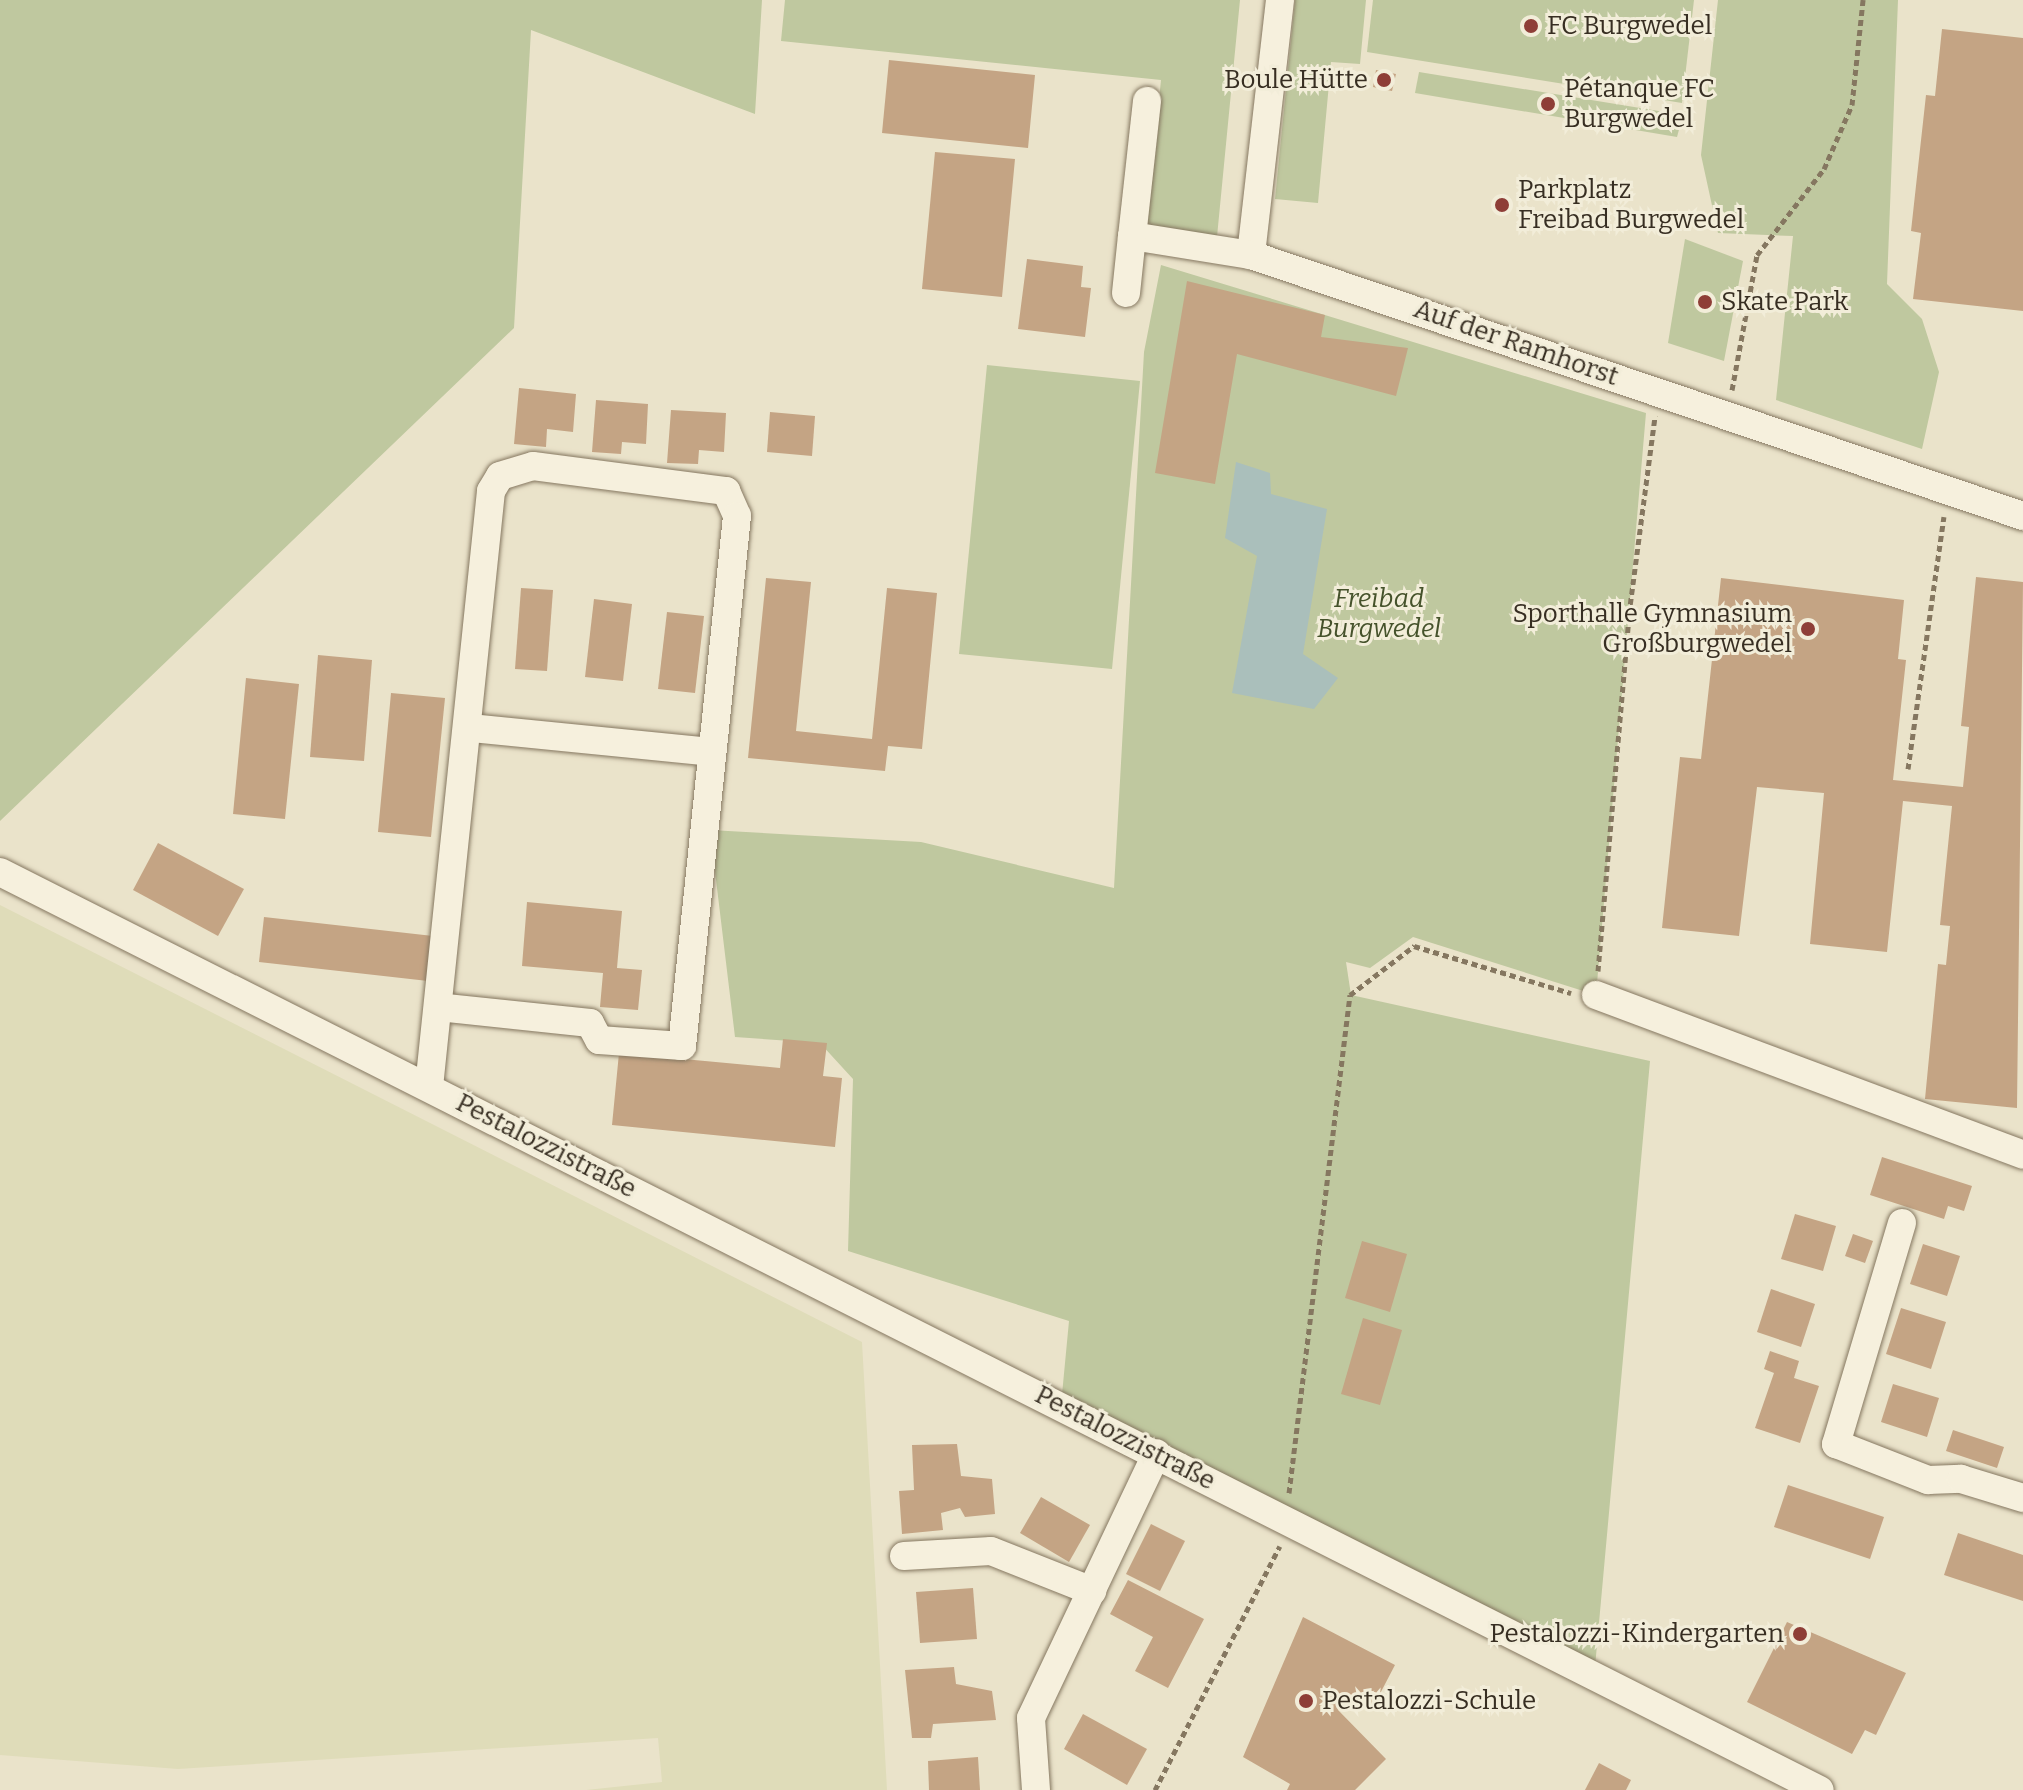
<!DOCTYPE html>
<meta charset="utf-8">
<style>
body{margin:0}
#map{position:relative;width:2023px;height:1790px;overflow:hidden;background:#eae3ca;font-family:Bitter,serif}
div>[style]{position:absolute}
.farmland>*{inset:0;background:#dfdcb9}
.green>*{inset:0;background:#bfc89f}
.water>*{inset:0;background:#aabfbb}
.building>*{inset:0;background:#c4a484}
.path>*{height:5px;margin-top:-2.5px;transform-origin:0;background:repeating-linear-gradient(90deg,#857760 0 6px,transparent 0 10px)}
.roads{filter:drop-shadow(0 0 2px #857760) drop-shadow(0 0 2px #857760)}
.minor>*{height:28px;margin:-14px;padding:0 14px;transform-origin:14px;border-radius:14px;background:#f6f0dd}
.dots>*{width:22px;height:22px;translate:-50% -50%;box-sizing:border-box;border:4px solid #f2edd9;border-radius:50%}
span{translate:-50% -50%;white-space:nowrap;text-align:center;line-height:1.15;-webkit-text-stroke:6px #f2edd9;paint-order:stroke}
.poi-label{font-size:26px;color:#372e22}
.left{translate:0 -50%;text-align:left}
.right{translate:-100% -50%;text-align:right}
.street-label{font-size:26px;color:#372e22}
.park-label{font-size:26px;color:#45522b;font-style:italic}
</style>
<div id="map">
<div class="farmland">
<i style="clip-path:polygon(0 905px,862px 1342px,887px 1790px,586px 1790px,662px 1782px,658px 1738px,178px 1769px,0 1755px)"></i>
</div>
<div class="green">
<i style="clip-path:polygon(0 0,762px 0,755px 114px,531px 30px,514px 328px,0 821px)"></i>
<i style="clip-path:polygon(785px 0,1240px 0,1216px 247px,1146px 232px,1161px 80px,781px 41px)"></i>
<i style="clip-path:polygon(1295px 0,1366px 0,1360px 64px,1331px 62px,1318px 203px,1275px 199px)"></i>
<i style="clip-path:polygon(1373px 0,1694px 0,1682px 103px,1367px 52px)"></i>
<i style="clip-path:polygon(1718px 0,1898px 0,1887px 284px,1922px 319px,1939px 372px,1922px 449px,1776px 400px,1793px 236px,1718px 233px,1701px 155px)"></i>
<i style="clip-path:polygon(1419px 72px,1683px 115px,1677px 137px,1415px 93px)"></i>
<i style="clip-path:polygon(1685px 239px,1743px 261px,1724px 361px,1668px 343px)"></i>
<i style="clip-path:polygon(1161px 265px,1646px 413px,1596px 995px,1413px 937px,1370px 968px,1346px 962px,1351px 995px,1650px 1061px,1594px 1678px,1061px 1405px,1069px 1321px,848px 1251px,853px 1079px,820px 1043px,735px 1037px,710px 830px,921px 842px,1114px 888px,1144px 352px)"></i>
<i style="clip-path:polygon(987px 365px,1140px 381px,1112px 669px,959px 654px)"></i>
</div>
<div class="water">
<i style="clip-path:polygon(1236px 462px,1270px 473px,1271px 494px,1327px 509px,1303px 654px,1338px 678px,1314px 709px,1232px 693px,1257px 556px,1225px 538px)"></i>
</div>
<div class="building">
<i style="clip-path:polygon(1942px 29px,2023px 38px,2023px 311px,1913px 299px,1921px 233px,1911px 231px,1926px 95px,1935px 96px)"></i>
<i style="clip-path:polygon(889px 60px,1035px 75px,1028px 148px,882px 133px)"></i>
<i style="clip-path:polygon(1376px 70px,1396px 74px,1392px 91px,1373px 87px)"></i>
<i style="clip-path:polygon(935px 152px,1015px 159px,1002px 297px,922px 289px)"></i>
<i style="clip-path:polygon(1027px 259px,1083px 266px,1081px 287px,1091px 288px,1085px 337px,1018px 329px)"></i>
<i style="clip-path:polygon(1187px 281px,1325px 315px,1321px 337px,1408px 348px,1396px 396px,1237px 354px,1215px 484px,1155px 473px)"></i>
<i style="clip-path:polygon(519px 388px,576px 394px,573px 432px,547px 429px,546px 447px,514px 444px)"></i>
<i style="clip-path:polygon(596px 400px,648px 404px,646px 444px,622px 442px,621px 454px,592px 452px)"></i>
<i style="clip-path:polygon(671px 410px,726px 413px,724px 452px,699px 450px,698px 464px,667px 463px)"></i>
<i style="clip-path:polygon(770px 412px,815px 416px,812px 456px,767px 452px)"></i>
<i style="clip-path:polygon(1976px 577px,2023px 582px,2017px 1108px,1925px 1099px,1938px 964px,1946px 965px,1950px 926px,1940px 925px,1952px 806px,1903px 801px,1887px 952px,1810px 944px,1824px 793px,1757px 787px,1739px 936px,1662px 928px,1680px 757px,1701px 759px,1721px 578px,1904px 600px,1898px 659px,1906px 660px,1893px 780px,1963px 787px,1969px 727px,1961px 726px)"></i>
<i style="clip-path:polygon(766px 578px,811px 582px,796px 731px,872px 739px,887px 588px,937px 593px,922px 749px,888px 746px,885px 771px,748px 758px)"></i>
<i style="clip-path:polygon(521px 588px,553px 590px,547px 671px,515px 669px)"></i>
<i style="clip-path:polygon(594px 599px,632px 604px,623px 681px,585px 677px)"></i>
<i style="clip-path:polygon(667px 612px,704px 616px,695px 693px,658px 689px)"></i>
<i style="clip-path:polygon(318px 655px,372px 660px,364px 761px,310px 757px)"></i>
<i style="clip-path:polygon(246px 678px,299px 684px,285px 819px,233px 814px)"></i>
<i style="clip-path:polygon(391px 693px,445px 698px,431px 837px,378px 832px)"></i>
<i style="clip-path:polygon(158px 843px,244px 889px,218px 936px,133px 890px)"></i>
<i style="clip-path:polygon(527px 902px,622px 911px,617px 968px,642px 970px,638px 1010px,600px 1007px,603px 973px,522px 966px)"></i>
<i style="clip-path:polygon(264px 917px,433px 936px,428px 981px,259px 962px)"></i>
<i style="clip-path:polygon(783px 1039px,827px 1043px,823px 1076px,842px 1078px,835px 1147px,612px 1125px,619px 1053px,780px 1068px)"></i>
<i style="clip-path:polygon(1882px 1157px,1972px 1186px,1964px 1211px,1948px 1206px,1944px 1219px,1870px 1195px)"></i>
<i style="clip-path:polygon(1795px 1214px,1836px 1226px,1823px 1271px,1781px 1259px)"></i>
<i style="clip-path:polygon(1853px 1234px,1873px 1241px,1865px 1263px,1845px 1256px)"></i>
<i style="clip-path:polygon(1362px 1241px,1407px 1254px,1390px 1312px,1345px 1298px)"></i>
<i style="clip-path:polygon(1923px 1244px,1960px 1256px,1947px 1296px,1910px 1284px)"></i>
<i style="clip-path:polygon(1771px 1289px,1815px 1304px,1801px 1347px,1757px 1332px)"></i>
<i style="clip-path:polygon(1901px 1308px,1946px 1322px,1931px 1369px,1886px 1354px)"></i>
<i style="clip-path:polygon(1363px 1318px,1402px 1330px,1380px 1405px,1341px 1394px)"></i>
<i style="clip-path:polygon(1770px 1351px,1799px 1361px,1794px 1378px,1819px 1386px,1800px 1443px,1755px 1428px,1774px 1373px,1764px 1369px)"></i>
<i style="clip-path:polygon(1893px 1384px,1939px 1398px,1927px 1437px,1881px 1422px)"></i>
<i style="clip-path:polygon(1953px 1430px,2004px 1447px,1997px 1468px,1946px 1451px)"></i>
<i style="clip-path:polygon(957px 1444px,961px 1476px,992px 1479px,995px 1514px,965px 1517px,960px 1508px,941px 1513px,943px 1530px,902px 1534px,899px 1491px,914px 1490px,912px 1445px)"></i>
<i style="clip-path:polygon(1788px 1485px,1884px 1517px,1870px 1559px,1774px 1527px)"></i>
<i style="clip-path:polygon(1041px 1497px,1090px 1525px,1069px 1562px,1020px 1533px)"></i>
<i style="clip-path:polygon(1151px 1524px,1185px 1541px,1160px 1591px,1126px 1574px)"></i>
<i style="clip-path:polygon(1958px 1533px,2023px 1555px,2023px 1601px,1944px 1575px)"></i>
<i style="clip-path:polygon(1128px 1580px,1204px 1619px,1168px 1688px,1135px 1671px,1153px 1637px,1110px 1614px)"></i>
<i style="clip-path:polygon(973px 1588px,977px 1639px,920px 1643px,916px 1592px)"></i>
<i style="clip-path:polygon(1303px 1617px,1395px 1665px,1373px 1707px,1344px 1694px,1338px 1710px,1386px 1759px,1355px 1790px,1287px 1790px,1290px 1784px,1243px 1757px)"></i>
<i style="clip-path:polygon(1787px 1622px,1906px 1673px,1876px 1735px,1865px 1730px,1852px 1754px,1747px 1702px)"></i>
<i style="clip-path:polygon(954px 1667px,956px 1684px,992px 1691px,996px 1720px,933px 1724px,931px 1738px,912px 1738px,905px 1670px)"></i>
<i style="clip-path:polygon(1083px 1714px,1147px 1749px,1127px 1785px,1064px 1749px)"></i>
<i style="clip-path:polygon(978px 1757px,980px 1790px,929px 1790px,928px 1761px)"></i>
<i style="clip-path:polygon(1599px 1763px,1631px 1780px,1626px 1790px,1585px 1790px)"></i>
</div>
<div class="path">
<i style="left:1732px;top:390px;width:137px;rotate:-79.5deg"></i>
<i style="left:1757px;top:255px;width:109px;rotate:-52.1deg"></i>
<i style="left:1824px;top:169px;width:70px;rotate:-66.4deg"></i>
<i style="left:1852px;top:105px;width:106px;rotate:-84deg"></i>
<i style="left:1908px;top:769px;width:255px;rotate:-81.9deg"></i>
<i style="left:1598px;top:971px;width:358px;rotate:-85deg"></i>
<i style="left:1629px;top:614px;width:200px;rotate:-82.5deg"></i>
<i style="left:1289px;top:1493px;width:502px;rotate:-83.02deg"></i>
<i style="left:1350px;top:995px;width:81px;rotate:-37.4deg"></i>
<i style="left:1414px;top:946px;width:164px;rotate:16.7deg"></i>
<i style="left:1155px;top:1790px;width:274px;rotate:-62.9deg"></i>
</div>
<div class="roads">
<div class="minor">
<i style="left:1280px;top:0;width:257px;rotate:96.5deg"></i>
<i style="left:1251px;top:255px;width:815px;rotate:18.68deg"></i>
<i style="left:1147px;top:101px;width:136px;rotate:96.3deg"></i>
<i style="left:1132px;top:236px;width:121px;rotate:9.1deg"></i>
<i style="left:1126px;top:293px;width:57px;rotate:-84deg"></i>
<i style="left:471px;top:728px;width:242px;rotate:5.7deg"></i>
<i style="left:0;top:872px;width:2038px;rotate:26.77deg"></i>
<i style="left:1596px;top:995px;width:456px;rotate:20.5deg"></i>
<i style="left:429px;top:1087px;width:599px;rotate:-84.06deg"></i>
<i style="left:491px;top:491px;width:17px;rotate:-59deg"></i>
<i style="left:500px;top:476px;width:34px;rotate:-17deg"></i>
<i style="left:533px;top:466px;width:195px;rotate:7.4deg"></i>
<i style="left:726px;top:491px;width:27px;rotate:66deg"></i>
<i style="left:737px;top:516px;width:533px;rotate:95.92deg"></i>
<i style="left:682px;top:1046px;width:83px;rotate:-175.9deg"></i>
<i style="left:599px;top:1040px;width:19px;rotate:-118deg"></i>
<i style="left:590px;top:1023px;width:152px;rotate:-174deg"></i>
<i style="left:1902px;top:1223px;width:231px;rotate:106.6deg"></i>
<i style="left:1836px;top:1444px;width:99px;rotate:21.4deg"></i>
<i style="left:1928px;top:1480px;width:33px;rotate:-2deg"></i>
<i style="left:1961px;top:1479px;width:65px;rotate:17deg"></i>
<i style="left:904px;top:1556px;width:87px;rotate:-3.3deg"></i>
<i style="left:991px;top:1551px;width:109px;rotate:21.6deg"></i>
<i style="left:1036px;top:1790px;width:72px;rotate:-94deg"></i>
<i style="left:1031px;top:1718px;width:293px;rotate:-64.6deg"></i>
</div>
</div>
<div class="dots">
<i style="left:1531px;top:26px;background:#8e3e37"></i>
<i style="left:1384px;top:80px;background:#8e3e37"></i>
<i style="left:1548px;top:104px;background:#8e3e37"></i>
<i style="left:1502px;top:205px;background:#8e3e37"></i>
<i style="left:1705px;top:302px;background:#8e3e37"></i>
<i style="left:1808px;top:629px;background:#8e3e37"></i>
<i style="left:1800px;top:1634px;background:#8e3e37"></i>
<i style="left:1306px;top:1701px;background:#8e3e37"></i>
</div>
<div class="poi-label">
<span class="left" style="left:1547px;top:26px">FC Burgwedel</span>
<span class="right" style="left:1368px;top:80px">Boule Hütte</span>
<span class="left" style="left:1564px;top:104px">Pétanque FC<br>Burgwedel</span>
<span class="left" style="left:1518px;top:205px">Parkplatz<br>Freibad Burgwedel</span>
<span class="left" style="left:1721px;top:302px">Skate Park</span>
<span class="right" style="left:1792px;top:629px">Sporthalle Gymnasium<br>Großburgwedel</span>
<span class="right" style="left:1784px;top:1634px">Pestalozzi-Kindergarten</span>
<span class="left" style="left:1322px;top:1701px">Pestalozzi-Schule</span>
</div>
<div class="street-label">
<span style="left:1516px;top:343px;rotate:19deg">Auf der Ramhorst</span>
<span style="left:546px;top:1146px;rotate:27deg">Pestalozzistraße</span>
<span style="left:1125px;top:1438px;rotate:27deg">Pestalozzistraße</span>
</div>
<div class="park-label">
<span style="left:1379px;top:614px">Freibad<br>Burgwedel</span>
</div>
</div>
